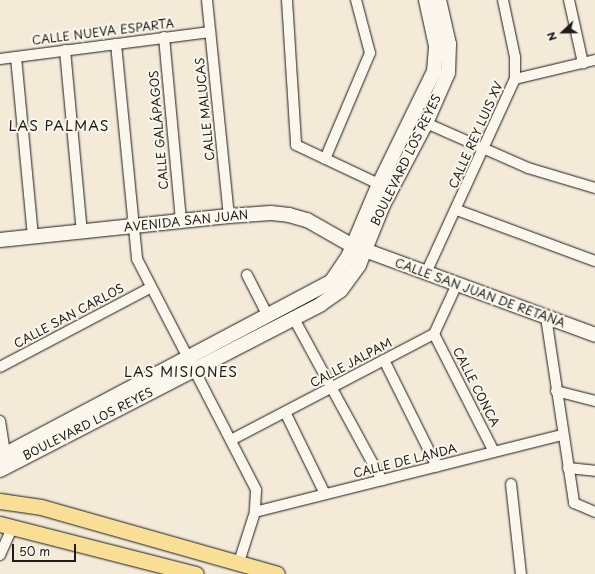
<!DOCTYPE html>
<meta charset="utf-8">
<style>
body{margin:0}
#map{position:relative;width:595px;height:574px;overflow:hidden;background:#f4ead8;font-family:"Playpen Sans",sans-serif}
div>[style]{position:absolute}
.roads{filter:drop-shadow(0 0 1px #1c1c1c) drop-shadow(0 0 1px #1c1c1c)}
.street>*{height:10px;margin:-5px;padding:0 5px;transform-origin:5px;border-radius:5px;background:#fbf7ec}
.secondary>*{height:14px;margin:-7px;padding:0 7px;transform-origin:7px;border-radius:7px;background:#fbf7ec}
.primary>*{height:15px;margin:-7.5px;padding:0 7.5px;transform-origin:7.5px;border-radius:7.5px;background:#f9df96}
span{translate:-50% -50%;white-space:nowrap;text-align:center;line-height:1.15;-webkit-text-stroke:4px #fbf7ec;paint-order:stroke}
.street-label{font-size:12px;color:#1c1c1c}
.quarter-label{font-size:14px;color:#1c1c1c;letter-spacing:1px}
.north{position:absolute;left:543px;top:12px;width:40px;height:40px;-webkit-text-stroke:3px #fbf7ec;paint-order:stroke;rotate:248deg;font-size:11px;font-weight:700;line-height:16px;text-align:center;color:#1c1c1c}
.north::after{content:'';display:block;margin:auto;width:14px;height:18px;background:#1c1c1c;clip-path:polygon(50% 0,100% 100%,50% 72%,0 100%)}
.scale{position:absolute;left:12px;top:544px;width:64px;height:18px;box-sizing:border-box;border:2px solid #1c1c1c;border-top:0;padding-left:5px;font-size:12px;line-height:14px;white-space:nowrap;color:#1c1c1c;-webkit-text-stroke:3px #fbf7ec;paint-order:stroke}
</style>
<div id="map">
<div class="roads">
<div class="street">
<i style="left:207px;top:0;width:217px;rotate:84.2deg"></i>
<i style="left:287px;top:0;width:145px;rotate:86.4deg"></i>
<i style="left:296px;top:145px;width:92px;rotate:25.2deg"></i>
<i style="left:569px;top:0;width:65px;rotate:77.5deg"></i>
<i style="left:164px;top:37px;width:185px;rotate:84.7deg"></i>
<i style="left:116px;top:44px;width:216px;rotate:84.4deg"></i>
<i style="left:137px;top:259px;width:260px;rotate:62.7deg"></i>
<i style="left:256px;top:490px;width:22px;rotate:93deg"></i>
<i style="left:255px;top:512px;width:52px;rotate:107.7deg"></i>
<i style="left:65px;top:50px;width:184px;rotate:84.7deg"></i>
<i style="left:16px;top:57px;width:181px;rotate:84.6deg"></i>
<i style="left:0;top:59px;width:212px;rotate:-7.3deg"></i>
<i style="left:515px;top:79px;width:82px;rotate:-13.4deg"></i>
<i style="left:426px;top:123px;width:111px;rotate:23.8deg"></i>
<i style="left:528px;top:168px;width:70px;rotate:16.6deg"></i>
<i style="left:325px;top:159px;width:115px;rotate:-67deg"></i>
<i style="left:370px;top:53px;width:55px;rotate:-104.8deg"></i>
<i style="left:457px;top:210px;width:147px;rotate:20.3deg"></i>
<i style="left:426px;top:273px;width:213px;rotate:-65.4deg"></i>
<i style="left:515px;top:79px;width:22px;rotate:-90deg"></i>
<i style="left:515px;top:57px;width:58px;rotate:-101.9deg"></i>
<i style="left:247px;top:275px;width:46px;rotate:62.9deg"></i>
<i style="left:293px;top:317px;width:186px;rotate:61.4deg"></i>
<i style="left:546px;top:317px;width:188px;rotate:81.4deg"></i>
<i style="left:574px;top:503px;width:23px;rotate:23deg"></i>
<i style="left:434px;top:334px;width:132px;rotate:63deg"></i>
<i style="left:384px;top:360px;width:119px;rotate:63.6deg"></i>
<i style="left:0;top:367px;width:170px;rotate:-27.8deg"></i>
<i style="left:556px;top:391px;width:40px;rotate:14.4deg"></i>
<i style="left:285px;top:412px;width:91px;rotate:64deg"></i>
<i style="left:0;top:421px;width:33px;rotate:81deg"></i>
<i style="left:231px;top:440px;width:229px;rotate:-27.6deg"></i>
<i style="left:434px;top:334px;width:55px;rotate:-65.3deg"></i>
<i style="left:568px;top:468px;width:27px;rotate:6deg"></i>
<i style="left:511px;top:484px;width:91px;rotate:83.7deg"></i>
<i style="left:255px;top:512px;width:317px;rotate:-14.1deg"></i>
<i style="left:0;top:555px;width:30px;rotate:-66deg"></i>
</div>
<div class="secondary">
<i style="left:0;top:240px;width:230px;rotate:-6deg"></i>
<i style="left:229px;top:216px;width:42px;rotate:-4.1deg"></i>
<i style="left:271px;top:213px;width:18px;rotate:6deg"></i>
<i style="left:289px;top:215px;width:19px;rotate:16deg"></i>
<i style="left:307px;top:220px;width:51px;rotate:29.6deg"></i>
<i style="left:351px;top:245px;width:260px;rotate:20.2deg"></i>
<i style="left:0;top:457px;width:374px;rotate:-27.9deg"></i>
<i style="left:331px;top:282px;width:30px;rotate:-56deg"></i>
<i style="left:348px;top:257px;width:79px;rotate:-67deg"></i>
<i style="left:379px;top:184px;width:126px;rotate:-64deg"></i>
<i style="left:434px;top:71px;width:25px;rotate:-85deg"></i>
<i style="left:436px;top:46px;width:47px;rotate:-102.3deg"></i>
<i style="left:0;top:470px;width:361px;rotate:-27.3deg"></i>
<i style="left:321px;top:304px;width:24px;rotate:-35deg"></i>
<i style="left:341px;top:290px;width:31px;rotate:-54deg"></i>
<i style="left:359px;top:265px;width:65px;rotate:-68.2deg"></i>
<i style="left:383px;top:205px;width:93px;rotate:-62.3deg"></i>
<i style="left:426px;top:123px;width:55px;rotate:-66.3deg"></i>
<i style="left:448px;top:73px;width:29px;rotate:-88deg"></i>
<i style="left:449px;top:44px;width:45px;rotate:-102.8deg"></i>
</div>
<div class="primary">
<i style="left:0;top:501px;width:41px;rotate:8.3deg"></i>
<i style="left:41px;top:507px;width:245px;rotate:15.8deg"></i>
<i style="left:0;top:524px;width:202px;rotate:14.3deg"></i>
</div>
</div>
<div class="street-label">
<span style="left:103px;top:32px;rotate:-7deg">CALLE NUEVA ESPARTA</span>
<span style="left:205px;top:109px;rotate:-96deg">CALLE MALUCAS</span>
<span style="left:159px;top:130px;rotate:-95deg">CALLE GALÁPAGOS</span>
<span style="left:476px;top:135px;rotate:-66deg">CALLE REY LUIS XV</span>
<span style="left:406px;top:160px;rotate:-64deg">BOULEVARD LOS REYES</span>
<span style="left:186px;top:221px;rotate:-6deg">AVENIDA SAN JUAN</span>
<span style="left:480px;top:293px;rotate:20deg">CALLE SAN JUAN DE RETANA</span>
<span style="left:69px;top:316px;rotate:-28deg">CALLE SAN CARLOS</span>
<span style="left:351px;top:363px;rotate:-28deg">CALLE JALPAM</span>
<span style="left:476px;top:387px;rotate:63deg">CALLE CONCA</span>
<span style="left:88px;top:424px;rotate:-27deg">BOULEVARD LOS REYES</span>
<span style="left:405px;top:461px;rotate:-14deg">CALLE DE LANDA</span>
</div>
<div class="quarter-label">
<span style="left:59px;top:126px">LAS PALMAS</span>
<span style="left:181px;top:372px">LAS MISIONES</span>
</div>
<div class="north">N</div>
<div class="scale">50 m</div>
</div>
